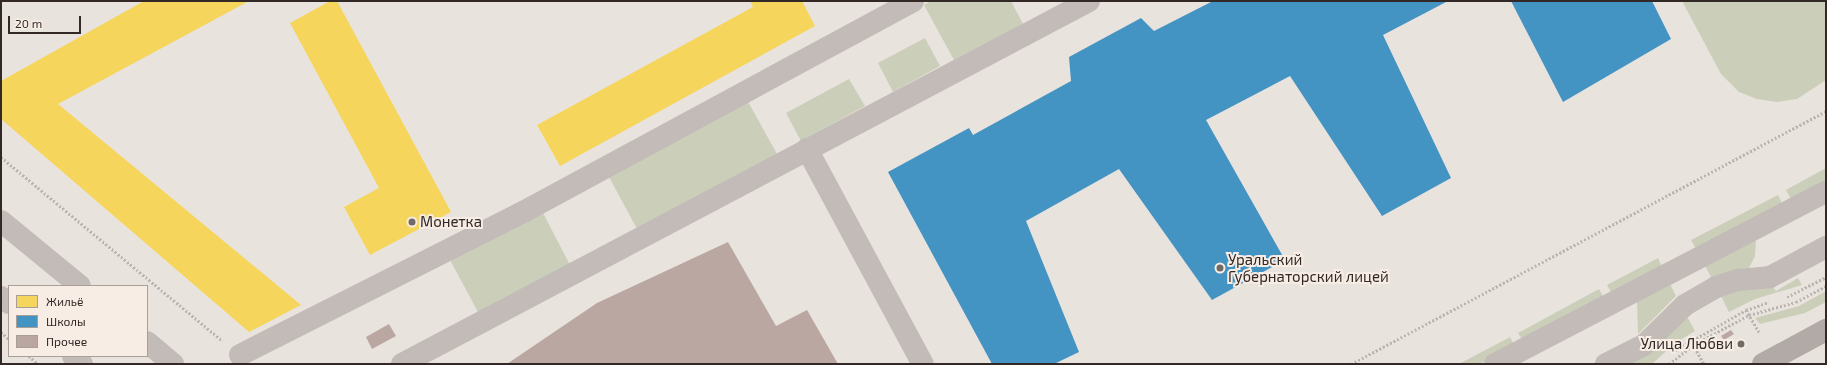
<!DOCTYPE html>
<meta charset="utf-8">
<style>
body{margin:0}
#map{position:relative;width:1827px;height:365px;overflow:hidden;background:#e9e3de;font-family:"Exo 2",sans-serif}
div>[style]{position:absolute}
.green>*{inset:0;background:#cbceb9}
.homes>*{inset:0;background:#f6d55c}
.schools>*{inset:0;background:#4393c3}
.building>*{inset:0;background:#bba7a1}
.path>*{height:2.5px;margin-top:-1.25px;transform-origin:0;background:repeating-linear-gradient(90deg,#bbb4b0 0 2px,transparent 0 4px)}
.minor>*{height:22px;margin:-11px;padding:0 11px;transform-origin:11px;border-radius:11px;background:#c2bbb7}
.major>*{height:22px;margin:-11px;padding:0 11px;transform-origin:11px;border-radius:11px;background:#b1aaa6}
.dots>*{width:11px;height:11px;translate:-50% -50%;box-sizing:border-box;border:2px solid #f7ede5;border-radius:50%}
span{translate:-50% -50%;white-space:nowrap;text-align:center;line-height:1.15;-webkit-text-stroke:4px #f7ede5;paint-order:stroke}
.poi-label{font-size:15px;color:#322926}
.left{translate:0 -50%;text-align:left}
.right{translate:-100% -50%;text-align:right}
.frame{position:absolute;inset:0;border:2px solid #322926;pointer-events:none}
.legend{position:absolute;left:8px;top:285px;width:140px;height:72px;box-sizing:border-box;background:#f7ede5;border:1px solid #a89f99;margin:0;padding:5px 7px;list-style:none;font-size:12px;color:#322926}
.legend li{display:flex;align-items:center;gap:8px;height:20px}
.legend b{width:20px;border:1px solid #a89f99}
.scale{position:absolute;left:8px;top:16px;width:73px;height:18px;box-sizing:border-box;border:2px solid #322926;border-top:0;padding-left:5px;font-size:12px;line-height:14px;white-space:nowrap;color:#322926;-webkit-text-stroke:3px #f7ede5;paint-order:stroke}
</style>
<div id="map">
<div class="green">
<i style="clip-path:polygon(931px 1px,1011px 1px,1023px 24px,954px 60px,924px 5px)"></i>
<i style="clip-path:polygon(1682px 1px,1826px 1px,1826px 80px,1797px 99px,1777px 102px,1757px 99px,1739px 92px,1721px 74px)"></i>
<i style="clip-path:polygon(925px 38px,940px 66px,893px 92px,878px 63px)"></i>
<i style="clip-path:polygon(849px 79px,865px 106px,801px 141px,786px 113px)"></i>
<i style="clip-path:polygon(746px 98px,777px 154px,637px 229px,607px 173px)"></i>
<i style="clip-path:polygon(1826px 168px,1826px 180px,1791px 199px,1786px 190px)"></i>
<i style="clip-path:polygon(1778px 195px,1782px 203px,1696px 249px,1691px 240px)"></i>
<i style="clip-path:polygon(541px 209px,570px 265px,479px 314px,449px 258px)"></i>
<i style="clip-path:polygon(1756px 239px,1755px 256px,1749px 268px,1711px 277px,1704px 264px)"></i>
<i style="clip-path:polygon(1658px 258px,1662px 267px,1612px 294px,1607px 285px)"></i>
<i style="clip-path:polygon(1798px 278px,1802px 285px,1755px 299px,1729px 312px,1720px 294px,1771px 285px,1776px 291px)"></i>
<i style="clip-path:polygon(1669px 282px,1676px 296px,1638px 334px,1637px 301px)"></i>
<i style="clip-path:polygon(1599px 289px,1604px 298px,1523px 341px,1518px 333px)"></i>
<i style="clip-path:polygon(1826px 291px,1826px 302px,1805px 313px,1760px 324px,1755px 318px,1799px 306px)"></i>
<i style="clip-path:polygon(1685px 313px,1695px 331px,1675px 343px,1652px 364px,1622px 364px)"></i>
<i style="clip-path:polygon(1510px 337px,1514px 345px,1480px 364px,1459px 364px)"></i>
</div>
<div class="homes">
<i style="clip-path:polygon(144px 1px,249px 1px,58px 104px,301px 305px,249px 332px,1px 119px,1px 81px)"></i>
<i style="clip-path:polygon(330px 1px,337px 1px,451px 212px,370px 255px,344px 207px,379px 188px,290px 23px)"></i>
<i style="clip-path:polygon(750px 1px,802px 1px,815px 26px,560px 166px,537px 125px,753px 7px)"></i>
</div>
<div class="schools">
<i style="clip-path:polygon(1213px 1px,1448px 1px,1383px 35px,1451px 178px,1382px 216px,1290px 76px,1206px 120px,1285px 260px,1212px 300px,1119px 169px,1026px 221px,1079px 352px,1054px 364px,992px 364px,888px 172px,969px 128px,973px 135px,1071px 81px,1069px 57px,1141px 18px,1154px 31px)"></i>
<i style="clip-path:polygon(1511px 1px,1652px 1px,1671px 39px,1563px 102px)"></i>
</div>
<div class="building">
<i style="clip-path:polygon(728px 242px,776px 326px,807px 310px,838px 364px,507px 364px,597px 303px)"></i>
<i style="clip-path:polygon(389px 324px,396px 336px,372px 349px,366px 337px)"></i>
<i style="clip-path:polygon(1731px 330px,1734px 334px,1724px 340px,1721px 336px)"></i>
</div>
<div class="path">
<i style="left:1px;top:157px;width:288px;rotate:39.7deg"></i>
<i style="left:1787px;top:297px;width:44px;rotate:-27.1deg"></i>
<i style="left:1746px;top:310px;width:27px;rotate:59deg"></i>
<i style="left:1px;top:332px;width:11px;rotate:41deg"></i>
<i style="left:1693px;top:344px;width:23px;rotate:61deg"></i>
<i style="left:1672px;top:352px;width:85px;rotate:-29.6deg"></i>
<i style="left:1746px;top:310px;width:24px;rotate:-19deg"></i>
<i style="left:29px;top:356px;width:12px;rotate:42deg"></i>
<i style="left:1351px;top:364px;width:538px;rotate:-28.04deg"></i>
<i style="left:1669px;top:364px;width:31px;rotate:-38deg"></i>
<i style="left:1693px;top:345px;width:64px;rotate:-28.2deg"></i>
<i style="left:1749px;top:315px;width:49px;rotate:-15.5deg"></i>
<i style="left:1796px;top:302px;width:34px;rotate:-28deg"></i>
</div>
<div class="minor">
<i style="left:807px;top:149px;width:244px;rotate:61.7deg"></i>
<i style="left:1px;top:221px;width:102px;rotate:39.4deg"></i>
<i style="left:1px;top:297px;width:10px;rotate:37deg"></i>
<i style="left:147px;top:342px;width:34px;rotate:40deg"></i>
<i style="left:240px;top:355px;width:319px;rotate:-26.8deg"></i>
<i style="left:525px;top:211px;width:441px;rotate:-28.4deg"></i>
<i style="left:73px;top:356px;width:12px;rotate:42deg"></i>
<i style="left:402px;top:364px;width:777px;rotate:-27.85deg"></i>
<i style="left:1495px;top:364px;width:373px;rotate:-27.5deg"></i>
<i style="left:1606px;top:364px;width:42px;rotate:-26.6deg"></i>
<i style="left:1644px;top:345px;width:57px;rotate:-44.3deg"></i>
<i style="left:1685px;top:305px;width:36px;rotate:-30deg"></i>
<i style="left:1716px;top:287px;width:23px;rotate:-18deg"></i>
<i style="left:1738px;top:280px;width:32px;rotate:-5deg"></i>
<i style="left:1770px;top:277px;width:64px;rotate:-28.2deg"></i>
</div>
<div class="major">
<i style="left:1763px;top:364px;width:72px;rotate:-28.4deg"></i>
</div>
<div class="dots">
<i style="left:412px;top:222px;background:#726a66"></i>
<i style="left:1220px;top:268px;background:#726a66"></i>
<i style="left:1741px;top:344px;background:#726a66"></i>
</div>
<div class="poi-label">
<span class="left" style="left:420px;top:222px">Монетка</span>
<span class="left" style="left:1228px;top:268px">Уральский<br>Губернаторский лицей</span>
<span class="right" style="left:1733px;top:344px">Улица Любви</span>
</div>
<div class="frame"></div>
<ul class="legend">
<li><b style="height:11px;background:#f6d55c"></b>Жильё</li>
<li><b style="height:11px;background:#4393c3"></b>Школы</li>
<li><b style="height:11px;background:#bba7a1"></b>Прочее</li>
</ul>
<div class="scale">20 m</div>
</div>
